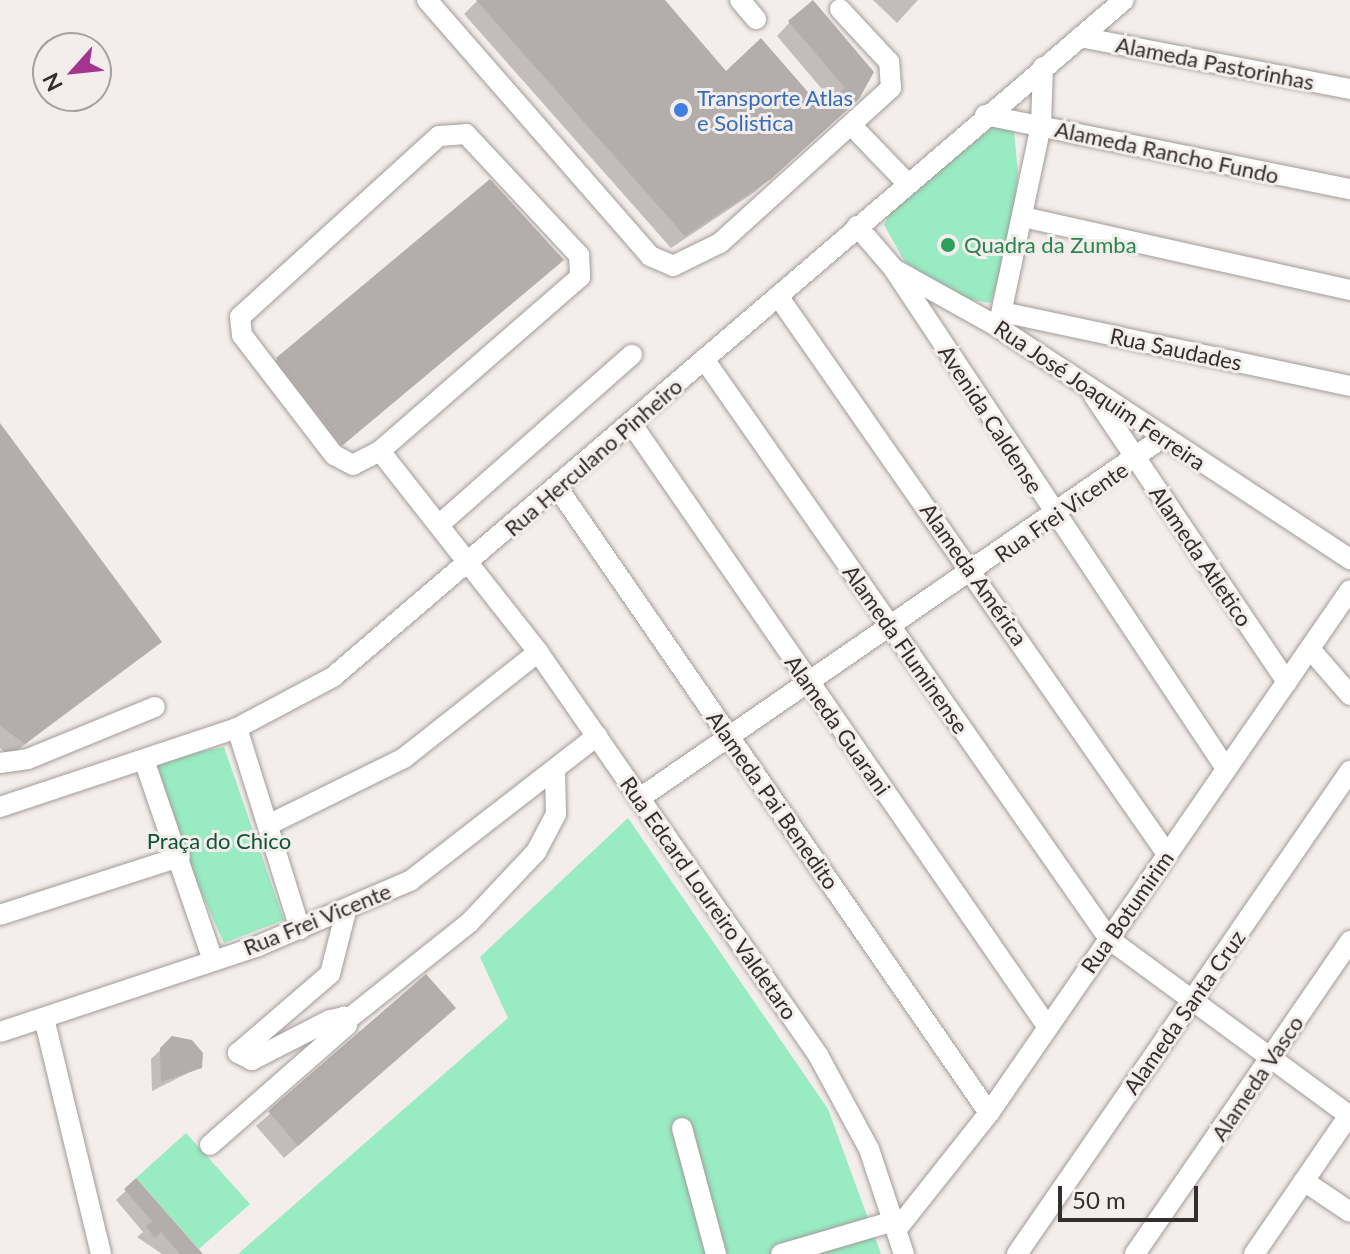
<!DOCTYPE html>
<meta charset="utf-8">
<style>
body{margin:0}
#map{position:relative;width:1350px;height:1254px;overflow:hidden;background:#f3edeb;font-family:Lato,sans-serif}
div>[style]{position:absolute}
.green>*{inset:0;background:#98ebc3}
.shadow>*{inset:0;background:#0003}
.building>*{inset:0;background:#b3adab}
.roads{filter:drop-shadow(0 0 2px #a19b99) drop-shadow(0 0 2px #a19b99)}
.minor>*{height:20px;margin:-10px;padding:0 10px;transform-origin:10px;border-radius:10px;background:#fff}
.dots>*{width:22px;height:22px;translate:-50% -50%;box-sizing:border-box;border:4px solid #f3edeb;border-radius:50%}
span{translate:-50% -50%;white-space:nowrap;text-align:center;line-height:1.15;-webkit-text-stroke:6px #f3edeb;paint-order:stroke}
.street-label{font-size:22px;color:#322f2e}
.shop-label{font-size:22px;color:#366cbe}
.left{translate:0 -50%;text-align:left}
.leisure-label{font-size:22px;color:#27864d}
.park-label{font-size:22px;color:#0d543a}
.north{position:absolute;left:32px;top:32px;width:80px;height:80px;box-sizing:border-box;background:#f3edeb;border:2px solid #a6a19f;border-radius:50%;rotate:243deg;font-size:22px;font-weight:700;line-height:32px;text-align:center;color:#322f2e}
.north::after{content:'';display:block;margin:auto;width:28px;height:36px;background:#a43490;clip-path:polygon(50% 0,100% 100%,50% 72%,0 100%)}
.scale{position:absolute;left:1058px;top:1186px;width:140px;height:36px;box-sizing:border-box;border:4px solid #322f2e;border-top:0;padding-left:10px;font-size:24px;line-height:28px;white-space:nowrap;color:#322f2e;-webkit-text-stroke:6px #f3edeb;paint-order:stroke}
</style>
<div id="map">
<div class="green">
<i style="clip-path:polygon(996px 124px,1014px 131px,1018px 174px,1011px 236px,991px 303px,964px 299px,905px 262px,884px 225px,891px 211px)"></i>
<i style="clip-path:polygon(224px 747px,284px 920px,224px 943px,185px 856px,156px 760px)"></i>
<i style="clip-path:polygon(628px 818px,828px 1109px,881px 1254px,238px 1254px,508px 1018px,480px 957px)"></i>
<i style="clip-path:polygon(186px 1133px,250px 1204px,199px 1249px,136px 1178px)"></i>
</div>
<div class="shadow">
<i style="clip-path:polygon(478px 0,662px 0,726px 74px,821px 110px,832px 101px,777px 36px,790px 22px,871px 73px,843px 112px,755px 192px,671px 248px,464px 14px)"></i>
<i style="clip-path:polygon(873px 0,918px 0,897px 23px)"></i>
<i style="clip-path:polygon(548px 273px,329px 456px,264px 372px,277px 359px)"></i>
<i style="clip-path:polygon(0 426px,159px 641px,10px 756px,0 748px)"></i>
<i style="clip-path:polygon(426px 976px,440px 1021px,284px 1158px,256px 1126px)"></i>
<i style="clip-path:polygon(173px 1038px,200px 1067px,152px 1091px,151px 1059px)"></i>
<i style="clip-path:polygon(136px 1181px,191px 1254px,162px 1254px,137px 1237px,143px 1232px,116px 1200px)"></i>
</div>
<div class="building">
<i style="clip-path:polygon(476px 0,665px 0,726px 71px,761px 38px,821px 107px,845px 88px,788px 21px,813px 0,874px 72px,859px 99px,771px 179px,685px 236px)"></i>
<i style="clip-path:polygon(490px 179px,564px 260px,343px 445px,276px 358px)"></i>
<i style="clip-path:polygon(0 423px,162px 642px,25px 744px,0 726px)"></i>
<i style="clip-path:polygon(426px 974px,456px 1008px,298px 1146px,268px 1111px)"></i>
<i style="clip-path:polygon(172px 1036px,192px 1040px,203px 1053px,202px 1068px,161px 1082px,160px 1048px)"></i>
<i style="clip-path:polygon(136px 1178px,203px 1254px,180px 1254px,161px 1232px,155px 1238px,146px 1226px,152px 1221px,124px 1189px)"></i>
</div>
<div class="roads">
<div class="minor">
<i style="left:427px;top:0;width:340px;rotate:48.9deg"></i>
<i style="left:650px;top:256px;width:25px;rotate:23deg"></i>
<i style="left:673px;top:266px;width:52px;rotate:-26.1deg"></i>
<i style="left:720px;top:243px;width:231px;rotate:-42.2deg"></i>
<i style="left:891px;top:88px;width:26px;rotate:-94deg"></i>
<i style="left:889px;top:62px;width:72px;rotate:-132.8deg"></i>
<i style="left:740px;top:0;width:25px;rotate:50deg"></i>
<i style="left:1080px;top:37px;width:275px;rotate:10.9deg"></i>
<i style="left:985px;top:115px;width:372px;rotate:11.5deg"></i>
<i style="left:854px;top:128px;width:75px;rotate:46.1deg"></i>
<i style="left:466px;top:134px;width:166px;rotate:47deg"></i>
<i style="left:579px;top:255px;width:22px;rotate:87deg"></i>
<i style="left:580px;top:277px;width:265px;rotate:139deg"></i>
<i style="left:380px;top:451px;width:30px;rotate:153deg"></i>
<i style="left:353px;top:465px;width:21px;rotate:-152deg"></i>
<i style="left:334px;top:455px;width:151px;rotate:-127.5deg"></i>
<i style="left:242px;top:335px;width:18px;rotate:-96deg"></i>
<i style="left:240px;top:317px;width:269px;rotate:-42.3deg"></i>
<i style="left:439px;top:136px;width:27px;rotate:-4deg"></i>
<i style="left:1023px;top:217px;width:335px;rotate:12.6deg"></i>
<i style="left:857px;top:226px;width:57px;rotate:49.3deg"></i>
<i style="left:894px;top:269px;width:119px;rotate:29.1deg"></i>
<i style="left:998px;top:327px;width:422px;rotate:33.4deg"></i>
<i style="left:895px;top:271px;width:596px;rotate:56.36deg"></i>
<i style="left:778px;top:296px;width:680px;rotate:55.12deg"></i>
<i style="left:1002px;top:312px;width:356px;rotate:12deg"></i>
<i style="left:999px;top:323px;width:201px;rotate:-78deg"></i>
<i style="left:1041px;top:126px;width:59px;rotate:-88.1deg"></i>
<i style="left:704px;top:359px;width:707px;rotate:55.07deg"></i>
<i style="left:1109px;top:939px;width:298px;rotate:36.3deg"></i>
<i style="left:1094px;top:396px;width:345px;rotate:56deg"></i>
<i style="left:631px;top:423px;width:733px;rotate:55.4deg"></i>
<i style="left:380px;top:451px;width:256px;rotate:51.8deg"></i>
<i style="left:538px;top:652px;width:491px;rotate:55.2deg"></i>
<i style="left:818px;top:1055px;width:107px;rotate:61.5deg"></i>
<i style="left:869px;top:1149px;width:111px;rotate:71.6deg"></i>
<i style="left:557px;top:487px;width:761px;rotate:55.39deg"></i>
<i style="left:440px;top:524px;width:256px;rotate:-41.4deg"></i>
<i style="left:1310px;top:649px;width:61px;rotate:49deg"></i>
<i style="left:237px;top:728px;width:211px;rotate:72.6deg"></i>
<i style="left:144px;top:760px;width:212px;rotate:71deg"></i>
<i style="left:0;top:763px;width:28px;rotate:-8deg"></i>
<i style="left:28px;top:759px;width:137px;rotate:-22.3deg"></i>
<i style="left:640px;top:798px;width:634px;rotate:-34.59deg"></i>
<i style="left:0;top:807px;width:250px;rotate:-18.4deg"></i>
<i style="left:237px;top:728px;width:109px;rotate:-28deg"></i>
<i style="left:333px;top:677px;width:1041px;rotate:-40.56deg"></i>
<i style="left:268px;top:825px;width:152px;rotate:-26.2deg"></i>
<i style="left:404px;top:758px;width:171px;rotate:-38.3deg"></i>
<i style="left:0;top:915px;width:189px;rotate:-17.9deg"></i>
<i style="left:44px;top:1018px;width:243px;rotate:76.4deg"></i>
<i style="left:347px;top:1020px;width:156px;rotate:-38.5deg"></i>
<i style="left:469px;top:923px;width:98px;rotate:-46.7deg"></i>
<i style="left:536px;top:852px;width:43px;rotate:-62.2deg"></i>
<i style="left:556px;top:814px;width:44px;rotate:-91.3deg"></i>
<i style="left:0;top:1032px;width:272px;rotate:-18.4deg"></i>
<i style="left:258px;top:946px;width:165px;rotate:-23.2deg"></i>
<i style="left:410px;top:881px;width:237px;rotate:-37.8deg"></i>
<i style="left:682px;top:1128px;width:131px;rotate:74.9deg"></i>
<i style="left:210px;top:1145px;width:182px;rotate:-41.2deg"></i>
<i style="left:347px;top:1025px;width:9px;rotate:-111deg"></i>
<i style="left:344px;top:1017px;width:14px;rotate:168deg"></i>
<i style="left:330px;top:1020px;width:88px;rotate:152.9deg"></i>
<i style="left:252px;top:1060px;width:16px;rotate:-153deg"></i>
<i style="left:238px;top:1053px;width:121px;rotate:-40.7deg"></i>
<i style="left:330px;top:974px;width:65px;rotate:-75.7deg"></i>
<i style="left:1304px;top:1181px;width:55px;rotate:34deg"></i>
<i style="left:897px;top:1229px;width:148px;rotate:-51.6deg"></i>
<i style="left:989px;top:1113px;width:635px;rotate:-55.38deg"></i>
<i style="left:781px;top:1254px;width:118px;rotate:-16.3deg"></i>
<i style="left:1017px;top:1254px;width:587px;rotate:-55.42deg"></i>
<i style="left:1135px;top:1254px;width:380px;rotate:-55.5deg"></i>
<i style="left:1254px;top:1254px;width:170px;rotate:-55.6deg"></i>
</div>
</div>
<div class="dots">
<i style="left:681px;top:110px;background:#3f7fe0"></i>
<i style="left:948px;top:245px;background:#2e9e5b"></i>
</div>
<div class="street-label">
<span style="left:1215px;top:63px;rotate:11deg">Alameda Pastorinhas</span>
<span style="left:1167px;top:152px;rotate:12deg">Alameda Rancho Fundo</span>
<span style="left:1176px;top:349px;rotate:12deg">Rua Saudades</span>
<span style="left:1100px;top:395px;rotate:34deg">Rua José Joaquim Ferreira</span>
<span style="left:991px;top:419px;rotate:57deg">Avenida Caldense</span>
<span style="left:593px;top:457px;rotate:-41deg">Rua Herculano Pinheiro</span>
<span style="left:1061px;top:512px;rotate:-35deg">Rua Frei Vicente</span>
<span style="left:1201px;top:556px;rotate:56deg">Alameda Atletico</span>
<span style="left:974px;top:574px;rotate:55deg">Alameda América</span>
<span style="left:906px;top:649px;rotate:55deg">Alameda Fluminense</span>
<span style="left:838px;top:725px;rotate:55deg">Alameda Guarani</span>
<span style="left:773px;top:800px;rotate:55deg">Alameda Pai Benedito</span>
<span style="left:709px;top:898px;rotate:55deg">Rua Edcard Loureiro Valdetaro</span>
<span style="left:1127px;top:912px;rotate:-55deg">Rua Botumirim</span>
<span style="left:317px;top:919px;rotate:-22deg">Rua Frei Vicente</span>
<span style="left:1184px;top:1012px;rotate:-55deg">Alameda Santa Cruz</span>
<span style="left:1257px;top:1078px;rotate:-56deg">Alameda Vasco</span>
</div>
<div class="shop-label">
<span class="left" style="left:697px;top:110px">Transporte Atlas<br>e Solistica</span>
</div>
<div class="leisure-label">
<span class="left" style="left:964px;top:245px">Quadra da Zumba</span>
</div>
<div class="park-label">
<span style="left:219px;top:841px">Praça do Chico</span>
</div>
<div class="north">N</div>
<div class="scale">50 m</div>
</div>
